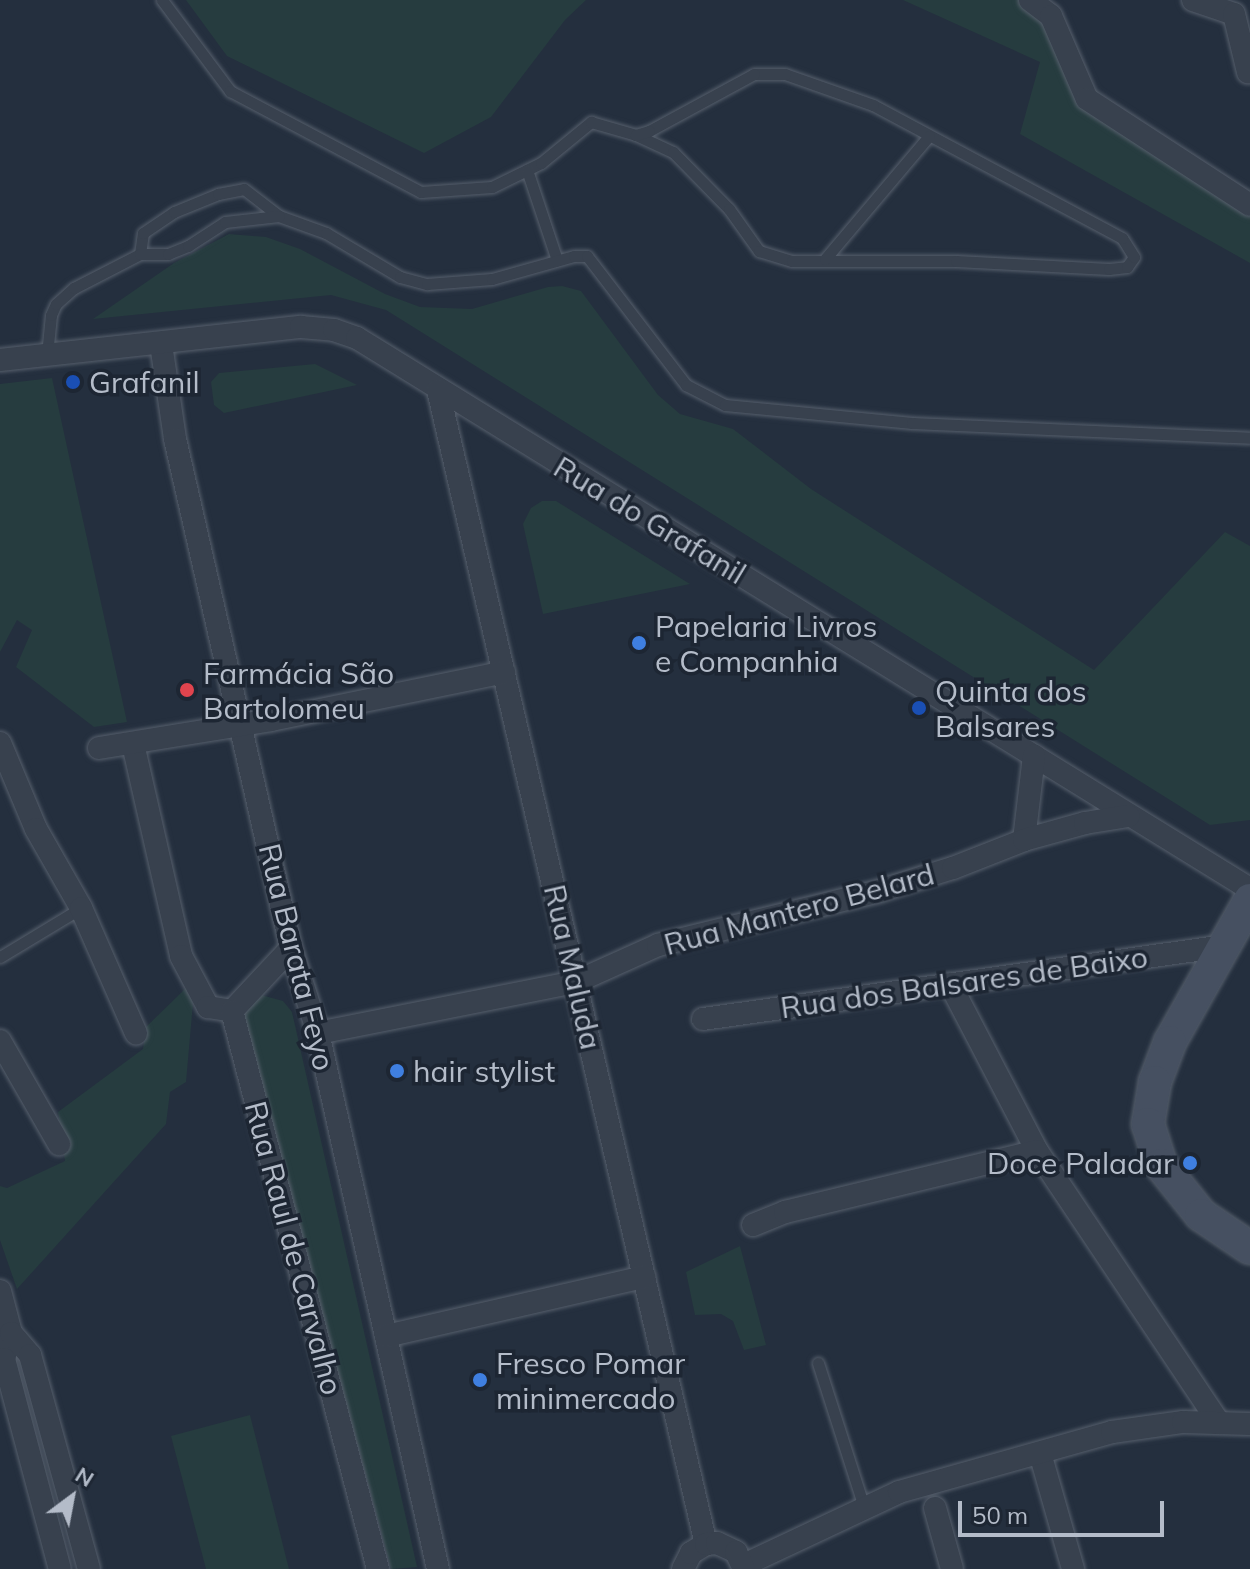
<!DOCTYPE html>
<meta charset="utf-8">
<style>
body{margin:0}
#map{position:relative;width:1250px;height:1569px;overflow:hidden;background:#242f3e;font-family:Mulish,sans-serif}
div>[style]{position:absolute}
.green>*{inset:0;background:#263c3f}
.roads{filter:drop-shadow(0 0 2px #565f6c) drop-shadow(0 0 2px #565f6c)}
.lane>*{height:11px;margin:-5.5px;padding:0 5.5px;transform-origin:5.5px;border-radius:5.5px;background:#38414e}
.street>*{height:22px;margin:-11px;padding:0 11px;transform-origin:11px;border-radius:11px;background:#38414e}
.secondary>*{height:32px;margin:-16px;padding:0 16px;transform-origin:16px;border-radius:16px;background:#465061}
.dots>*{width:22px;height:22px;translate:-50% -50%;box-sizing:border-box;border:4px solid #1d2633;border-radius:50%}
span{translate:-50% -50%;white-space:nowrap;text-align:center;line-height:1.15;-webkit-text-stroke:7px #1d2633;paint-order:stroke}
.poi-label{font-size:30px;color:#b4bcc9}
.left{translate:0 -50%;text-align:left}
.right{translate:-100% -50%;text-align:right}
.street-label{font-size:30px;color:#b4bcc9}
.north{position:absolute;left:32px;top:1457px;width:80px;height:80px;-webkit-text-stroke:6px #1d2633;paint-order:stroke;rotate:32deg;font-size:22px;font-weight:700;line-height:32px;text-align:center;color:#b4bcc9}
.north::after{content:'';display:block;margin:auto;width:28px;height:36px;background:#b4bcc9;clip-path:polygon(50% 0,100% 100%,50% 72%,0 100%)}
.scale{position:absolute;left:958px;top:1501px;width:206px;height:36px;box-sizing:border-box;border:4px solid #b4bcc9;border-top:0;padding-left:10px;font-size:24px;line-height:28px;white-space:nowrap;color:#b4bcc9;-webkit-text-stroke:6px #1d2633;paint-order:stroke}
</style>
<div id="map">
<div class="green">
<i style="clip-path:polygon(186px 0,586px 0,565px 20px,491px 117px,424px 153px,227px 56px)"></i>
<i style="clip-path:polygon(903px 0,1030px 0,1087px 99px,1250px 205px,1250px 263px,1020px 134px,1040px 62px)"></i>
<i style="clip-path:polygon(229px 234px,266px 237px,300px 249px,385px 294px,420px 307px,472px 309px,548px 287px,562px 286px,581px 291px,658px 395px,680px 414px,733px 429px,811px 489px,1094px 670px,1225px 532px,1250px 546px,1250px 820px,1210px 825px,386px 310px,331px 295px,93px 319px,174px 263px)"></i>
<i style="clip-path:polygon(315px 364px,357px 385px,224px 413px,214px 405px,211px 382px,219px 373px)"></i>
<i style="clip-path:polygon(52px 378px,127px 722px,94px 727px,16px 667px,32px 630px,17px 620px,0 652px,0 384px)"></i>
<i style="clip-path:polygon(542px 501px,556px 501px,690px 584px,543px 614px,523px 524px,531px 508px)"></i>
<i style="clip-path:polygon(186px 988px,193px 1003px,186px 1082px,170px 1092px,166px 1124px,17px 1289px,0 1240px,0 1186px,7px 1188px,65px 1161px,58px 1112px,143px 1049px,146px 1027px)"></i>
<i style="clip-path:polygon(261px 995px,283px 1001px,292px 1012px,417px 1567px,391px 1569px,244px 1025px,245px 1013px)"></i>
<i style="clip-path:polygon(740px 1246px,766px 1345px,744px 1350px,733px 1321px,721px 1314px,695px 1315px,686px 1272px)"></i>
<i style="clip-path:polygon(250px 1415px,289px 1569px,206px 1569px,171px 1436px)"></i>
</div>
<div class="roads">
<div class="lane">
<i style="left:162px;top:0;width:114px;rotate:53.2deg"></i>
<i style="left:230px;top:91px;width:216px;rotate:27.9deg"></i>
<i style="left:421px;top:192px;width:71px;rotate:-4deg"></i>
<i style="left:492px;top:187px;width:55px;rotate:-26.1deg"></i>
<i style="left:541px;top:163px;width:65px;rotate:-39.4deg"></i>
<i style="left:591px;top:122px;width:47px;rotate:16.1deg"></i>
<i style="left:636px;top:135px;width:41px;rotate:24.7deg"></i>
<i style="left:673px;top:152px;width:80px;rotate:45.5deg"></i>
<i style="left:729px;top:209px;width:52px;rotate:54.5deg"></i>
<i style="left:759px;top:251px;width:34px;rotate:17deg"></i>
<i style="left:792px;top:261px;width:164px"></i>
<i style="left:956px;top:261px;width:153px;rotate:3deg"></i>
<i style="left:1109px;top:269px;width:18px;rotate:-6deg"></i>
<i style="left:1127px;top:267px;width:12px;rotate:-55deg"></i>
<i style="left:1134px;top:257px;width:22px;rotate:-122deg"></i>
<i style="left:1122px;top:238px;width:282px;rotate:-151.9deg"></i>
<i style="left:873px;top:105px;width:93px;rotate:-160.6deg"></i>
<i style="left:785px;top:74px;width:31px;rotate:180deg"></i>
<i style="left:754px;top:74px;width:119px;rotate:151.5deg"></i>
<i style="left:649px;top:131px;width:14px;rotate:163deg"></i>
<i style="left:527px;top:170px;width:95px;rotate:71.6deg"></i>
<i style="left:140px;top:254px;width:21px;rotate:-82deg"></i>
<i style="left:143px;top:233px;width:37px;rotate:-34deg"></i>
<i style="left:174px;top:212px;width:48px;rotate:-22.2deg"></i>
<i style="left:218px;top:194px;width:26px;rotate:-11deg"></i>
<i style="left:244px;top:189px;width:44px;rotate:37.6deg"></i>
<i style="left:279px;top:216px;width:50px;rotate:19.9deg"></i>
<i style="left:326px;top:233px;width:86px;rotate:30.7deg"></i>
<i style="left:400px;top:277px;width:28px;rotate:15deg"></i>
<i style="left:427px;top:284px;width:65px;rotate:-4.4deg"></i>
<i style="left:492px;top:279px;width:85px;rotate:-15.7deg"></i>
<i style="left:574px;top:256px;width:13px"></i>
<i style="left:587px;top:256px;width:163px;rotate:52.5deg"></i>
<i style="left:686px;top:385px;width:44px;rotate:27.1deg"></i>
<i style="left:725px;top:405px;width:188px;rotate:5.5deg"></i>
<i style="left:912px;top:423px;width:338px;rotate:2.5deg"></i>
<i style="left:825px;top:259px;width:161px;rotate:-49.8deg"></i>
<i style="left:47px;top:355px;width:40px;rotate:-84.3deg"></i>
<i style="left:51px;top:315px;width:12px;rotate:-66deg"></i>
<i style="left:56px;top:304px;width:24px;rotate:-42deg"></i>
<i style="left:74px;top:288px;width:74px;rotate:-27.3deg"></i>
<i style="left:140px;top:254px;width:28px"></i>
<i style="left:168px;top:254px;width:22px;rotate:-22deg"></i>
<i style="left:188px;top:246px;width:44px;rotate:-33deg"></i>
<i style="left:225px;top:222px;width:54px;rotate:-6.3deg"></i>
<i style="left:0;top:957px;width:95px;rotate:-31.2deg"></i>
<i style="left:818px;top:1363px;width:151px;rotate:72.3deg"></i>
</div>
<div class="street">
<i style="left:1030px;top:0;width:26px;rotate:37deg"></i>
<i style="left:1051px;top:16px;width:90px;rotate:66.6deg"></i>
<i style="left:1087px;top:99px;width:194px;rotate:33deg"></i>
<i style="left:1193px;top:0;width:43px;rotate:18.9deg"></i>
<i style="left:1234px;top:14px;width:60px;rotate:76.4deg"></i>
<i style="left:161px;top:344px;width:96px;rotate:81.6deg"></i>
<i style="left:175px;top:439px;width:522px;rotate:77.16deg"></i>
<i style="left:291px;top:948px;width:89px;rotate:72.4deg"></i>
<i style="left:318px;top:1033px;width:549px;rotate:77.38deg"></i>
<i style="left:0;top:360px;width:303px;rotate:-6.3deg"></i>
<i style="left:301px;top:327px;width:33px;rotate:5deg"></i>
<i style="left:334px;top:330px;width:24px;rotate:19deg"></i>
<i style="left:357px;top:338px;width:1049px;rotate:31.68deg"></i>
<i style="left:438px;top:390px;width:1185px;rotate:76.93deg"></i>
<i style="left:0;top:743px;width:93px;rotate:67.3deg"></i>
<i style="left:36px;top:829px;width:91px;rotate:60.3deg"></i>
<i style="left:81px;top:908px;width:137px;rotate:66.3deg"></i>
<i style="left:133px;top:744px;width:217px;rotate:77.2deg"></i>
<i style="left:181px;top:956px;width:58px;rotate:62.1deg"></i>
<i style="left:208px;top:1007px;width:24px;rotate:9deg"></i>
<i style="left:99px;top:748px;width:174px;rotate:-9.2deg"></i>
<i style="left:271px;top:720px;width:238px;rotate:-11.6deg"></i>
<i style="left:1024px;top:840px;width:85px;rotate:-83.2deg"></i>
<i style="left:291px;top:948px;width:86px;rotate:133.1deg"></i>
<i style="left:232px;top:1011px;width:577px;rotate:75.34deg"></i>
<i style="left:950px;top:984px;width:188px;rotate:62.5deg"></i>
<i style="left:1037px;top:1151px;width:327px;rotate:56.2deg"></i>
<i style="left:703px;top:1019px;width:527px;rotate:-7.96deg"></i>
<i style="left:318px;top:1033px;width:263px;rotate:-11.2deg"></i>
<i style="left:576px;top:982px;width:90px;rotate:-24.3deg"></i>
<i style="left:658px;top:945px;width:228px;rotate:-13.7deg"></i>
<i style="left:879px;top:891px;width:77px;rotate:-17.3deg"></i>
<i style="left:953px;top:868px;width:76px;rotate:-21.5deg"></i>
<i style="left:1024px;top:840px;width:63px;rotate:-15.6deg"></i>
<i style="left:1085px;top:823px;width:44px;rotate:-9.2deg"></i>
<i style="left:0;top:1041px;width:119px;rotate:60.2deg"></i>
<i style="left:753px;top:1225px;width:35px;rotate:-22deg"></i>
<i style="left:785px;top:1212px;width:259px;rotate:-13.6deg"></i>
<i style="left:0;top:1291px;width:43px;rotate:75.3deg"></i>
<i style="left:11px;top:1333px;width:27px;rotate:105deg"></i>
<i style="left:4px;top:1359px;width:217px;rotate:75.1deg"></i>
<i style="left:11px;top:1333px;width:29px;rotate:49deg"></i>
<i style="left:30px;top:1355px;width:222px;rotate:74.6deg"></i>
<i style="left:386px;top:1336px;width:265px;rotate:-12.9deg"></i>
<i style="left:1040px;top:1453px;width:121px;rotate:74.1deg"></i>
<i style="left:935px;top:1508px;width:63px;rotate:74.4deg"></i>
<i style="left:744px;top:1565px;width:171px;rotate:-25.2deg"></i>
<i style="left:899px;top:1492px;width:221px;rotate:-15.7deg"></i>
<i style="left:1112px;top:1432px;width:72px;rotate:-8deg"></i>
<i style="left:1183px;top:1422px;width:67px;rotate:1.7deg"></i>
<i style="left:683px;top:1569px;width:18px;rotate:-63deg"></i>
<i style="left:691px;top:1553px;width:17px;rotate:-31deg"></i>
<i style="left:706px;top:1544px;width:11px;rotate:-5deg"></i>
<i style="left:717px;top:1543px;width:21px;rotate:25deg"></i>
<i style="left:736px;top:1552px;width:19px;rotate:65deg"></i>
</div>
<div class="secondary">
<i style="left:1250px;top:900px;width:163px;rotate:119.4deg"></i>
<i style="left:1170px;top:1042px;width:43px;rotate:110.6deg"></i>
<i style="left:1155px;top:1082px;width:43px;rotate:99.5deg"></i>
<i style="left:1148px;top:1124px;width:43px;rotate:72.4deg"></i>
<i style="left:1161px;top:1165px;width:64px;rotate:51.3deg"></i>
<i style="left:1201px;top:1215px;width:59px;rotate:34deg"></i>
</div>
</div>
<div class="dots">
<i style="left:73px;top:382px;background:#1a4fb4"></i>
<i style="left:639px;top:643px;background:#3f7fe0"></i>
<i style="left:187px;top:690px;background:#e0444e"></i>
<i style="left:919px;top:708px;background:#1a4fb4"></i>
<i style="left:397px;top:1071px;background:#3f7fe0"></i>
<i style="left:1190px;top:1163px;background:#3f7fe0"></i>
<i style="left:480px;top:1380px;background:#3f7fe0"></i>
</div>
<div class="poi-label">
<span class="left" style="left:89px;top:382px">Grafanil</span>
<span class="left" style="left:655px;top:643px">Papelaria Livros<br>e Companhia</span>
<span class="left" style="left:203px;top:690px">Farmácia São<br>Bartolomeu</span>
<span class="left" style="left:935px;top:708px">Quinta dos<br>Balsares</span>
<span class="left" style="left:413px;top:1071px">hair stylist</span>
<span class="right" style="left:1174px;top:1163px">Doce Paladar</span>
<span class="left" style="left:496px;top:1380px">Fresco Pomar<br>minimercado</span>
</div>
<div class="street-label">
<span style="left:650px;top:520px;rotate:31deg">Rua do Grafanil</span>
<span style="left:799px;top:909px;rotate:-15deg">Rua Mantero Belard</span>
<span style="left:297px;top:957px;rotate:76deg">Rua Barata Feyo</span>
<span style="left:573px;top:967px;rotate:77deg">Rua Maluda</span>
<span style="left:964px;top:982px;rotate:-8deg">Rua dos Balsares de Baixo</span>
<span style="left:294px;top:1248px;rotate:75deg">Rua Raul de Carvalho</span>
</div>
<div class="north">N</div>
<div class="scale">50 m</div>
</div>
